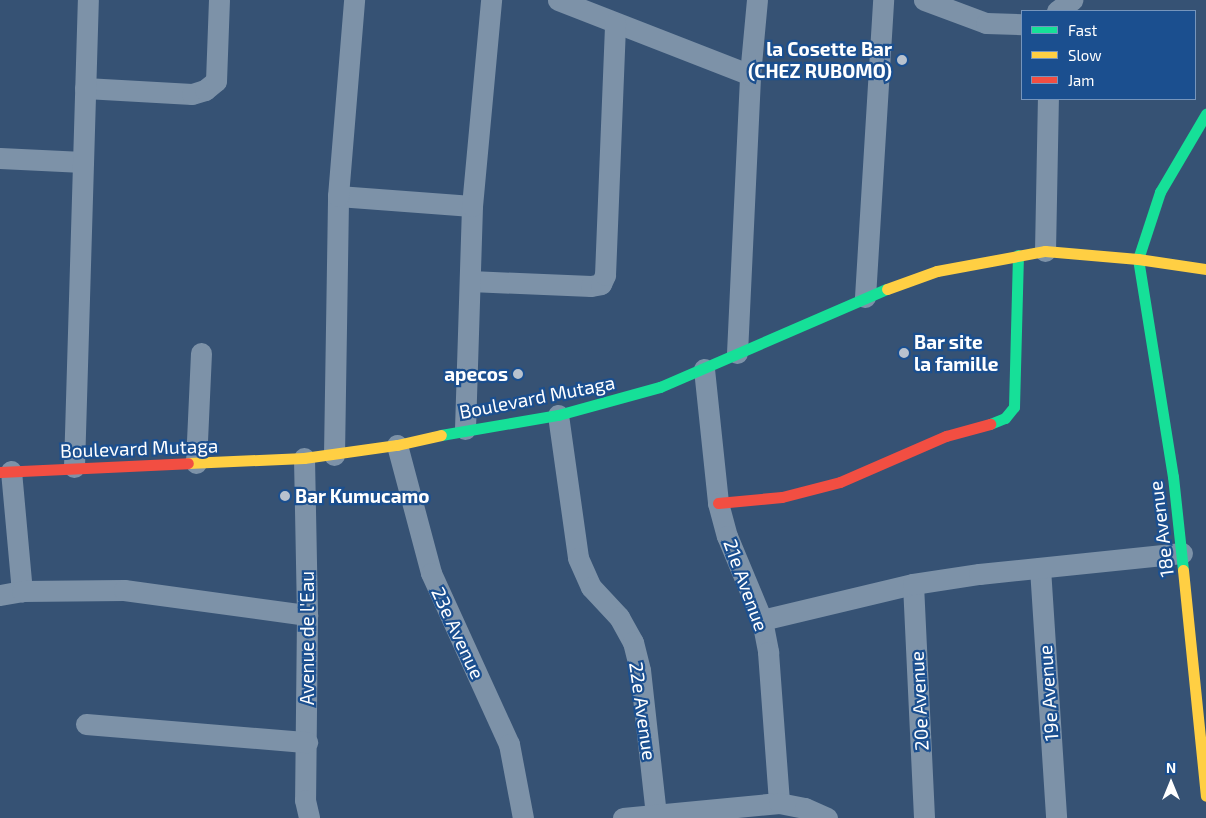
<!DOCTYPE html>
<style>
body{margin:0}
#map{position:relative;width:1206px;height:818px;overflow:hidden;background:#365274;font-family:"Exo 2",sans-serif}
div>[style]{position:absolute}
.street>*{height:21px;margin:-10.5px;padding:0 10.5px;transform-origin:10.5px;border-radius:10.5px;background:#7d92a8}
.fast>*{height:11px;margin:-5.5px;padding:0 5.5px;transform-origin:5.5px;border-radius:5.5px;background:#16e098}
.slow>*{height:11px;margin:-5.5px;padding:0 5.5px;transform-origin:5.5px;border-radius:5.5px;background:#ffcf43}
.jam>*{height:11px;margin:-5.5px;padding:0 5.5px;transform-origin:5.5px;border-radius:5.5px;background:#f24e42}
.dots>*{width:14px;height:14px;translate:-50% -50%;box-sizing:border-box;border:2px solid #1b4f8f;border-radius:50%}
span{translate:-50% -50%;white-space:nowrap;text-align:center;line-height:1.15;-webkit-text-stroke:4.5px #1b4f8f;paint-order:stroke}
.poi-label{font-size:19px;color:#fff;font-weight:700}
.right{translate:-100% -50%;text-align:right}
.left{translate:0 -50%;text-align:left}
.street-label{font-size:19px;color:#fff}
.legend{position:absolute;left:1021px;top:10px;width:175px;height:90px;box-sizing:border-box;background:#1b4f8f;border:1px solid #7695bc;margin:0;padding:6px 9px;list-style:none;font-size:15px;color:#fff}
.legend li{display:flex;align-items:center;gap:10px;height:25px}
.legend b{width:25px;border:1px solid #7695bc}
.north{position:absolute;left:1146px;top:758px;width:50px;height:50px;-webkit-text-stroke:4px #1b4f8f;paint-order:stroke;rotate:0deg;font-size:14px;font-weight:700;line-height:20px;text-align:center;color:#fff}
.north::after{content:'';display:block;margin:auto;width:18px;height:22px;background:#fff;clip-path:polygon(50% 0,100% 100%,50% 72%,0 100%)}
</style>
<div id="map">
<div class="street">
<i style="left:558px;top:0;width:206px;rotate:21.3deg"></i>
<i style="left:924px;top:0;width:66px;rotate:20.4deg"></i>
<i style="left:986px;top:23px;width:36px;rotate:2deg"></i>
<i style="left:1057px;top:11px;width:19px;rotate:-36deg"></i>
<i style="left:85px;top:88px;width:107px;rotate:3.2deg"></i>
<i style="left:192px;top:94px;width:14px;rotate:-17deg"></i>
<i style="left:205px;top:90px;width:14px;rotate:-39deg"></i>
<i style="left:216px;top:81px;width:81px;rotate:-87.9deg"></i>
<i style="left:0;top:158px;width:83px;rotate:2.8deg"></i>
<i style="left:338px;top:196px;width:134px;rotate:4.3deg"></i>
<i style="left:1045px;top:251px;width:152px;rotate:-88.9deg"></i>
<i style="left:470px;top:281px;width:121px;rotate:2.4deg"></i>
<i style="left:591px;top:286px;width:10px;rotate:-11deg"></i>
<i style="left:601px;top:284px;width:10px;rotate:-66deg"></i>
<i style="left:605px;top:275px;width:252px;rotate:-87.7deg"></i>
<i style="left:865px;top:297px;width:298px;rotate:-86.5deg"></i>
<i style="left:737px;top:353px;width:278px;rotate:-87.3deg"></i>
<i style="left:750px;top:75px;width:75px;rotate:-84.7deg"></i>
<i style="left:704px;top:369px;width:135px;rotate:84deg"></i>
<i style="left:718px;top:503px;width:34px;rotate:75deg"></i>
<i style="left:727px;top:536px;width:91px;rotate:67.4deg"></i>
<i style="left:762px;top:620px;width:33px;rotate:79deg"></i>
<i style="left:768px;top:652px;width:151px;rotate:85.8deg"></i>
<i style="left:558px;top:415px;width:144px;rotate:82deg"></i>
<i style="left:578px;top:558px;width:32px;rotate:66deg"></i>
<i style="left:591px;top:587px;width:41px;rotate:47deg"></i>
<i style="left:619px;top:617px;width:29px;rotate:61deg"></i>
<i style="left:633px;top:642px;width:29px;rotate:76deg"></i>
<i style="left:640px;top:670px;width:147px;rotate:83.7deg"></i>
<i style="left:465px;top:429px;width:223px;rotate:-88.2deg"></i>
<i style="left:472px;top:206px;width:207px;rotate:-84.7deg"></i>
<i style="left:397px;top:445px;width:132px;rotate:75.1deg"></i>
<i style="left:431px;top:573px;width:188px;rotate:65.5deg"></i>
<i style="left:509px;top:744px;width:75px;rotate:79.3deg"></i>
<i style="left:334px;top:455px;width:259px;rotate:-89.1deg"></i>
<i style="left:338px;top:196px;width:197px;rotate:-85.3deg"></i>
<i style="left:304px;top:458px;width:157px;rotate:88.9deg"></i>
<i style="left:307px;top:615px;width:185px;rotate:90.6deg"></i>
<i style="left:305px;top:800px;width:18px;rotate:77deg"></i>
<i style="left:196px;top:463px;width:110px;rotate:-87.4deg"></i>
<i style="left:74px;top:467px;width:467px;rotate:-88.3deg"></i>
<i style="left:11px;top:471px;width:121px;rotate:84.8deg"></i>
<i style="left:1040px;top:568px;width:251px;rotate:86.3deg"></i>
<i style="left:913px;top:584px;width:234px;rotate:87.3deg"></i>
<i style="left:0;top:595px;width:22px;rotate:-10deg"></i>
<i style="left:22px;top:591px;width:102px;rotate:-0.6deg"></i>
<i style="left:124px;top:590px;width:185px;rotate:7.8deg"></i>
<i style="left:762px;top:620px;width:155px;rotate:-13.4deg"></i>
<i style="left:913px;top:584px;width:67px;rotate:-8.6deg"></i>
<i style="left:979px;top:574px;width:204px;rotate:-5.9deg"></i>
<i style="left:86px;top:724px;width:222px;rotate:4.7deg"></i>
<i style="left:623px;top:818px;width:157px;rotate:-5.5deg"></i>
<i style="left:779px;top:803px;width:26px;rotate:11deg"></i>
<i style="left:805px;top:808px;width:24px;rotate:24deg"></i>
</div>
<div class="fast">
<i style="left:990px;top:424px;width:16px;rotate:-22deg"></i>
<i style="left:1005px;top:418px;width:14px;rotate:-51deg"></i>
<i style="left:1014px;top:407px;width:152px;rotate:-88.5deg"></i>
<i style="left:441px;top:435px;width:119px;rotate:-9.7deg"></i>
<i style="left:558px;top:415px;width:106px;rotate:-15.4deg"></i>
<i style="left:660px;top:387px;width:247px;rotate:-23.4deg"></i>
<i style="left:1183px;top:570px;width:94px;rotate:-96.1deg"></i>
<i style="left:1173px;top:477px;width:221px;rotate:-99.1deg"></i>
<i style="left:1138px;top:259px;width:71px;rotate:-71.8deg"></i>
<i style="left:1160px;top:192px;width:91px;rotate:-59.5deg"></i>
</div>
<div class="slow">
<i style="left:887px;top:289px;width:53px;rotate:-19.8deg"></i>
<i style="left:937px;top:271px;width:110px;rotate:-10.5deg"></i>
<i style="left:1045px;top:251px;width:93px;rotate:4.9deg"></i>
<i style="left:1138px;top:259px;width:69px;rotate:8.4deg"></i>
<i style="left:188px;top:463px;width:116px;rotate:-2.5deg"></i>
<i style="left:304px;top:458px;width:94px;rotate:-8deg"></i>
<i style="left:397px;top:445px;width:45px;rotate:-12.8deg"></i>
<i style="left:1183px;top:570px;width:227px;rotate:84.2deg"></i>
</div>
<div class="jam">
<i style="left:0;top:472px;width:188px;rotate:-2.7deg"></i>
<i style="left:718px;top:503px;width:64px;rotate:-5.4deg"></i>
<i style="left:782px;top:497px;width:60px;rotate:-14.5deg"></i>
<i style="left:840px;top:482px;width:116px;rotate:-23.5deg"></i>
<i style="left:946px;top:436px;width:46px;rotate:-15.3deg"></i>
</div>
<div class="dots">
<i style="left:902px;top:60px;background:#b9c2ce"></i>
<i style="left:904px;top:353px;background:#b9c2ce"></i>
<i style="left:518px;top:374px;background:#b9c2ce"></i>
<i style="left:285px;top:496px;background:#b9c2ce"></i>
</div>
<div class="poi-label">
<span class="right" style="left:892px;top:60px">la Cosette Bar<br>(CHEZ RUBOMO)</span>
<span class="left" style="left:914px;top:353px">Bar site<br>la famille</span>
<span class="right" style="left:508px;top:374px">apecos</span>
<span class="left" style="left:295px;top:496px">Bar Kumucamo</span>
</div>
<div class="street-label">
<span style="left:537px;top:397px;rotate:-11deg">Boulevard Mutaga</span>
<span style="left:139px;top:448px;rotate:-2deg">Boulevard Mutaga</span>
<span style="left:1161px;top:529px;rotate:-97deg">18e Avenue</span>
<span style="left:746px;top:585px;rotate:70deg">21e Avenue</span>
<span style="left:458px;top:633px;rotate:65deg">23e Avenue</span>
<span style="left:307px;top:638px;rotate:-90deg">Avenue de l'Eau</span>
<span style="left:1048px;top:693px;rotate:-94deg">19e Avenue</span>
<span style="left:919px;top:701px;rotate:-93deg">20e Avenue</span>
<span style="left:643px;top:711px;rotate:82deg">22e Avenue</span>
</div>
<ul class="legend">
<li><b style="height:6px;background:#16e098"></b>Fast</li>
<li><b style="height:6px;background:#ffcf43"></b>Slow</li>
<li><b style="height:6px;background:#f24e42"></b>Jam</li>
</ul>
<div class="north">N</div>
</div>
